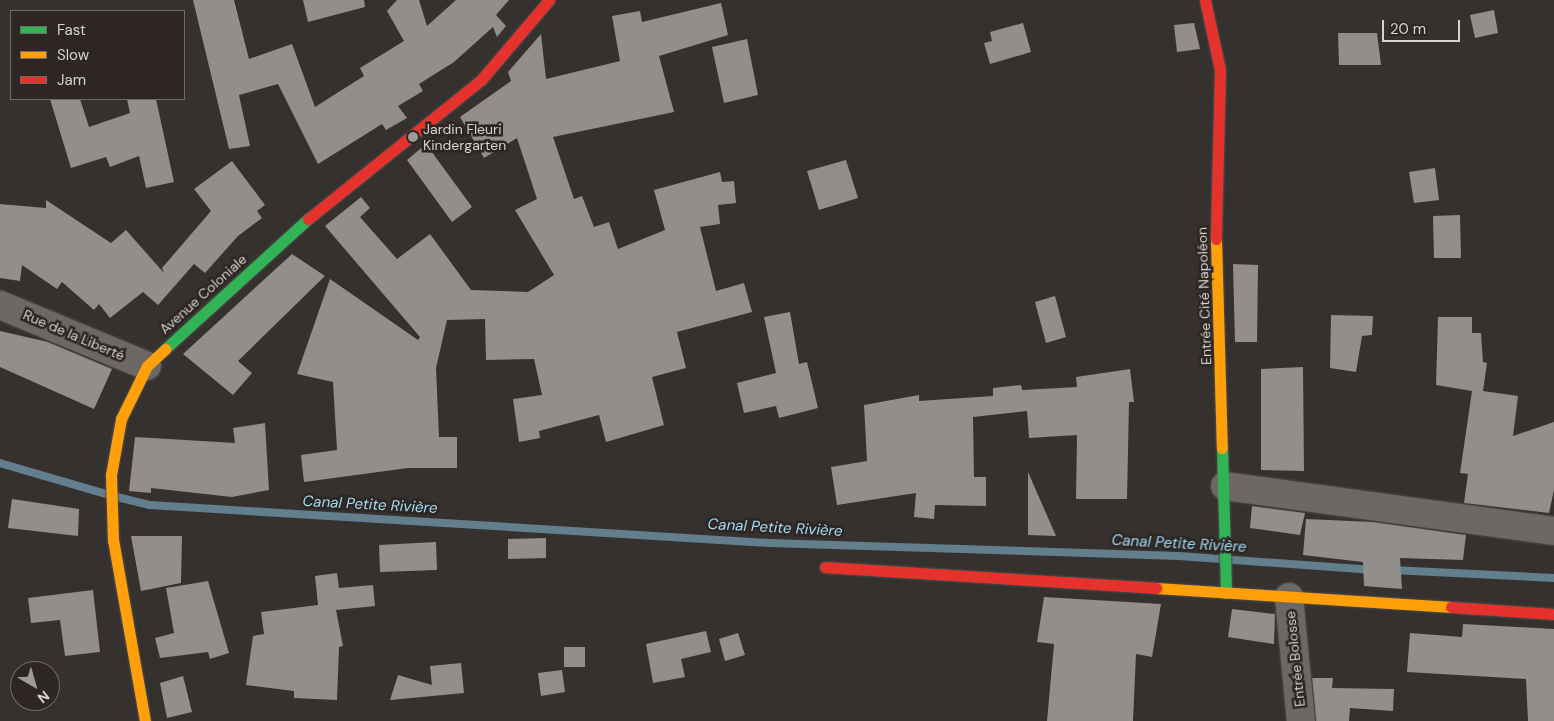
<!DOCTYPE html>
<meta charset="utf-8">
<style>
body{margin:0}
#map{position:relative;width:1554px;height:721px;overflow:hidden;background:#34312f;font-family:"DM Sans",sans-serif}
div>[style]{position:absolute}
.stream>*{height:8px;margin:-4px;padding:0 4px;transform-origin:4px;border-radius:4px;background:#637e8c}
.building>*{inset:0;background:#928e8c}
.roads{filter:drop-shadow(0 0 1px #504e4c) drop-shadow(0 0 1px #504e4c)}
.street>*{height:28px;margin:-14px;padding:0 14px;transform-origin:14px;border-radius:14px;background:#6b6866}
.fast>*{height:11px;margin:-5.5px;padding:0 5.5px;transform-origin:5.5px;border-radius:5.5px;background:#30b455}
.slow>*{height:11px;margin:-5.5px;padding:0 5.5px;transform-origin:5.5px;border-radius:5.5px;background:#ff9f0a}
.jam>*{height:11px;margin:-5.5px;padding:0 5.5px;transform-origin:5.5px;border-radius:5.5px;background:#e5322d}
.dots>*{width:14px;height:14px;translate:-50% -50%;box-sizing:border-box;border:2px solid #2d2622;border-radius:50%}
span{translate:-50% -50%;white-space:nowrap;text-align:center;line-height:1.15;-webkit-text-stroke:5px #2d2622;paint-order:stroke}
.poi-label{font-size:14px;color:#d7d2cf}
.left{translate:0 -50%;text-align:left}
.street-label{font-size:14px;color:#d7d2cf}
.water-label{font-size:15px;color:#a3ddf9;font-style:italic}
.legend{position:absolute;left:10px;top:10px;width:175px;height:90px;box-sizing:border-box;background:#2d2622;border:1px solid #716b67;margin:0;padding:6px 9px;list-style:none;font-size:15px;color:#d7d2cf}
.legend li{display:flex;align-items:center;gap:10px;height:25px}
.legend b{width:25px;border:1px solid #716b67}
.north{position:absolute;left:10px;top:661px;width:50px;height:50px;box-sizing:border-box;background:#2d2622;border:1px solid #716b67;border-radius:50%;rotate:142deg;font-size:14px;font-weight:700;line-height:20px;text-align:center;color:#d7d2cf}
.north::after{content:'';display:block;margin:auto;width:18px;height:22px;background:#9e9a97;clip-path:polygon(50% 0,100% 100%,50% 72%,0 100%)}
.scale{position:absolute;left:1382px;top:20px;width:78px;height:22px;box-sizing:border-box;border:2px solid #d7d2cf;border-top:0;padding-left:6px;font-size:15px;line-height:18px;white-space:nowrap;color:#d7d2cf;-webkit-text-stroke:4px #2d2622;paint-order:stroke}
</style>
<div id="map">
<div class="stream">
<i style="left:0;top:463px;width:110px;rotate:16.3deg"></i>
<i style="left:117px;top:497px;width:34px;rotate:14deg"></i>
<i style="left:150px;top:505px;width:620px;rotate:3.51deg"></i>
<i style="left:769px;top:543px;width:410px;rotate:1.8deg"></i>
<i style="left:1179px;top:556px;width:195px;rotate:4.1deg"></i>
<i style="left:1392px;top:570px;width:162px;rotate:2.8deg"></i>
</div>
<div class="building">
<i style="clip-path:polygon(193px 0,234px 0,249px 59px,292px 44px,315px 107px,364px 76px,360px 68px,404px 41px,387px 11px,397px 0,419px 0,427px 26px,456px 0,509px 0,496px 15px,506px 26px,497px 37px,493px 27px,454px 62px,419px 84px,423px 91px,398px 106px,407px 118px,386px 130px,382px 124px,318px 164px,278px 84px,239px 95px,250px 146px,229px 149px)"></i>
<i style="clip-path:polygon(303px 0,364px 0,365px 7px,308px 22px)"></i>
<i style="clip-path:polygon(721px 3px,728px 35px,659px 56px,674px 112px,553px 137px,574px 199px,582px 196px,594px 227px,609px 222px,618px 249px,665px 230px,654px 190px,720px 172px,722px 182px,734px 181px,736px 203px,718px 205px,720px 224px,700px 227px,716px 291px,744px 283px,752px 312px,677px 332px,686px 368px,652px 377px,664px 425px,606px 442px,599px 415px,539px 431px,540px 438px,519px 442px,513px 399px,542px 395px,534px 359px,486px 360px,485px 319px,447px 320px,436px 368px,439px 437px,457px 437px,457px 468px,408px 468px,304px 482px,301px 455px,337px 450px,333px 382px,297px 374px,330px 279px,418px 340px,420px 337px,325px 226px,361px 197px,370px 208px,360px 217px,397px 259px,430px 234px,471px 290px,528px 292px,554px 275px,515px 210px,537px 199px,517px 138px,484px 158px,460px 117px,511px 81px,508px 72px,541px 34px,546px 79px,620px 61px,612px 16px,640px 11px,642px 22px)"></i>
<i style="clip-path:polygon(1494px 10px,1498px 33px,1475px 38px,1470px 15px)"></i>
<i style="clip-path:polygon(1023px 23px,1031px 52px,990px 64px,984px 43px,992px 41px,990px 32px)"></i>
<i style="clip-path:polygon(1194px 23px,1200px 49px,1177px 52px,1174px 25px)"></i>
<i style="clip-path:polygon(1338px 33px,1377px 33px,1381px 65px,1339px 65px)"></i>
<i style="clip-path:polygon(747px 39px,758px 95px,724px 103px,712px 47px)"></i>
<i style="clip-path:polygon(50px 99px,80px 99px,89px 127px,130px 113px,127px 99px,156px 99px,174px 182px,146px 188px,139px 156px,110px 167px,106px 157px,71px 168px)"></i>
<i style="clip-path:polygon(426px 144px,472px 207px,452px 222px,407px 160px)"></i>
<i style="clip-path:polygon(846px 160px,858px 198px,819px 210px,807px 171px)"></i>
<i style="clip-path:polygon(232px 161px,265px 205px,257px 211px,262px 218px,238px 236px,205px 273px,194px 264px,158px 305px,143px 292px,110px 318px,99px 304px,94px 310px,62px 282px,57px 289px,22px 265px,20px 281px,0 278px,0 204px,46px 208px,46px 200px,111px 243px,126px 230px,164px 273px,162px 268px,211px 211px,194px 189px)"></i>
<i style="clip-path:polygon(1435px 168px,1439px 200px,1414px 203px,1409px 172px)"></i>
<i style="clip-path:polygon(1460px 215px,1461px 258px,1434px 258px,1433px 216px)"></i>
<i style="clip-path:polygon(292px 254px,325px 276px,238px 361px,252px 373px,233px 395px,183px 354px)"></i>
<i style="clip-path:polygon(1233px 264px,1258px 265px,1257px 342px,1235px 342px)"></i>
<i style="clip-path:polygon(1055px 296px,1066px 337px,1046px 343px,1035px 302px)"></i>
<i style="clip-path:polygon(790px 312px,799px 364px,807px 362px,818px 408px,779px 418px,776px 406px,744px 413px,737px 383px,776px 373px,764px 317px)"></i>
<i style="clip-path:polygon(1331px 315px,1373px 316px,1372px 335px,1362px 336px,1356px 372px,1330px 368px)"></i>
<i style="clip-path:polygon(1438px 317px,1472px 317px,1472px 333px,1481px 333px,1483px 362px,1487px 363px,1483px 391px,1518px 396px,1513px 436px,1554px 422px,1554px 490px,1549px 513px,1464px 503px,1468px 474px,1460px 473px,1472px 391px,1436px 385px)"></i>
<i style="clip-path:polygon(0 331px,48px 342px,112px 369px,94px 409px,0 367px)"></i>
<i style="clip-path:polygon(1303px 367px,1304px 471px,1261px 470px,1261px 369px)"></i>
<i style="clip-path:polygon(1130px 369px,1134px 402px,1129px 402px,1127px 499px,1076px 499px,1077px 435px,1029px 438px,1027px 411px,973px 417px,974px 477px,986px 477px,986px 506px,935px 505px,934px 519px,914px 517px,916px 493px,837px 505px,831px 467px,867px 461px,864px 405px,919px 395px,919px 401px,993px 396px,993px 388px,1021px 385px,1022px 390px,1077px 387px,1076px 377px)"></i>
<i style="clip-path:polygon(265px 423px,269px 490px,232px 497px,151px 488px,151px 493px,129px 491px,135px 437px,235px 443px,233px 428px)"></i>
<i style="clip-path:polygon(1028px 472px,1056px 536px,1028px 535px)"></i>
<i style="clip-path:polygon(12px 499px,79px 509px,78px 536px,8px 528px)"></i>
<i style="clip-path:polygon(1252px 506px,1305px 513px,1300px 535px,1250px 528px)"></i>
<i style="clip-path:polygon(1306px 519px,1373px 522px,1466px 535px,1463px 560px,1400px 558px,1402px 589px,1364px 586px,1363px 562px,1303px 555px)"></i>
<i style="clip-path:polygon(131px 536px,182px 536px,181px 583px,141px 591px)"></i>
<i style="clip-path:polygon(546px 538px,546px 558px,508px 559px,508px 539px)"></i>
<i style="clip-path:polygon(436px 542px,437px 570px,380px 572px,379px 545px)"></i>
<i style="clip-path:polygon(337px 573px,339px 588px,373px 585px,375px 606px,336px 610px,343px 646px,339px 647px,337px 700px,294px 698px,294px 691px,246px 685px,253px 636px,264px 634px,261px 612px,318px 605px,315px 576px)"></i>
<i style="clip-path:polygon(208px 581px,229px 653px,210px 659px,208px 652px,160px 658px,155px 638px,174px 633px,166px 588px)"></i>
<i style="clip-path:polygon(93px 590px,100px 652px,65px 656px,60px 620px,31px 623px,28px 598px)"></i>
<i style="clip-path:polygon(1044px 597px,1161px 604px,1152px 657px,1136px 654px,1133px 721px,1047px 721px,1054px 644px,1037px 642px)"></i>
<i style="clip-path:polygon(1232px 609px,1275px 614px,1274px 644px,1228px 637px)"></i>
<i style="clip-path:polygon(1463px 624px,1554px 629px,1554px 721px,1528px 721px,1526px 679px,1407px 672px,1410px 633px,1462px 637px)"></i>
<i style="clip-path:polygon(706px 631px,711px 652px,681px 659px,685px 677px,653px 683px,646px 644px)"></i>
<i style="clip-path:polygon(738px 633px,745px 655px,725px 661px,719px 639px)"></i>
<i style="clip-path:polygon(564px 647px,585px 647px,585px 667px,564px 667px)"></i>
<i style="clip-path:polygon(461px 663px,464px 693px,390px 700px,398px 675px,432px 685px,430px 666px)"></i>
<i style="clip-path:polygon(562px 670px,565px 692px,541px 696px,538px 673px)"></i>
<i style="clip-path:polygon(183px 676px,192px 712px,167px 718px,160px 683px)"></i>
<i style="clip-path:polygon(1312px 678px,1333px 678px,1332px 688px,1394px 689px,1393px 711px,1350px 708px,1349px 721px,1316px 721px)"></i>
</div>
<div class="roads">
<div class="street">
<i style="left:0;top:305px;width:159px;rotate:22.5deg"></i>
<i style="left:1225px;top:486px;width:332px;rotate:7.8deg"></i>
<i style="left:1289px;top:597px;width:125px;rotate:84.5deg"></i>
</div>
<div class="fast">
<i style="left:165px;top:349px;width:193px;rotate:-42.3deg"></i>
<i style="left:1222px;top:448px;width:145px;rotate:88.4deg"></i>
</div>
<div class="slow">
<i style="left:1216px;top:239px;width:209px;rotate:88.4deg"></i>
<i style="left:1156px;top:588px;width:296px;rotate:3.7deg"></i>
<i style="left:145px;top:721px;width:184px;rotate:-100deg"></i>
<i style="left:113px;top:540px;width:65px;rotate:-91.8deg"></i>
<i style="left:111px;top:475px;width:57px;rotate:-79.9deg"></i>
<i style="left:121px;top:419px;width:59px;rotate:-63.9deg"></i>
<i style="left:147px;top:366px;width:25px;rotate:-43deg"></i>
</div>
<div class="jam">
<i style="left:1205px;top:0;width:72px;rotate:77.9deg"></i>
<i style="left:1220px;top:70px;width:169px;rotate:91.4deg"></i>
<i style="left:308px;top:219px;width:222px;rotate:-38.8deg"></i>
<i style="left:481px;top:80px;width:105px;rotate:-49.6deg"></i>
<i style="left:825px;top:567px;width:332px;rotate:3.6deg"></i>
<i style="left:1451px;top:607px;width:103px;rotate:3.9deg"></i>
</div>
</div>
<div class="dots">
<i style="left:413px;top:137px;background:#9e9a97"></i>
</div>
<div class="poi-label">
<span class="left" style="left:423px;top:137px">Jardin Fleuri<br>Kindergarten</span>
</div>
<div class="street-label">
<span style="left:203px;top:294px;rotate:-42deg">Avenue Coloniale</span>
<span style="left:1204px;top:296px;rotate:-92deg">Entrée Cité Napoléon</span>
<span style="left:74px;top:335px;rotate:23deg">Rue de la Liberté</span>
<span style="left:1295px;top:659px;rotate:-96deg">Entrée Bolosse</span>
</div>
<div class="water-label">
<span style="left:370px;top:505px;rotate:3deg">Canal Petite Rivière</span>
<span style="left:775px;top:528px;rotate:3deg">Canal Petite Rivière</span>
<span style="left:1179px;top:544px;rotate:3deg">Canal Petite Rivière</span>
</div>
<ul class="legend">
<li><b style="height:6px;background:#30b455"></b>Fast</li>
<li><b style="height:6px;background:#ff9f0a"></b>Slow</li>
<li><b style="height:6px;background:#e5322d"></b>Jam</li>
</ul>
<div class="north">N</div>
<div class="scale">20 m</div>
</div>
